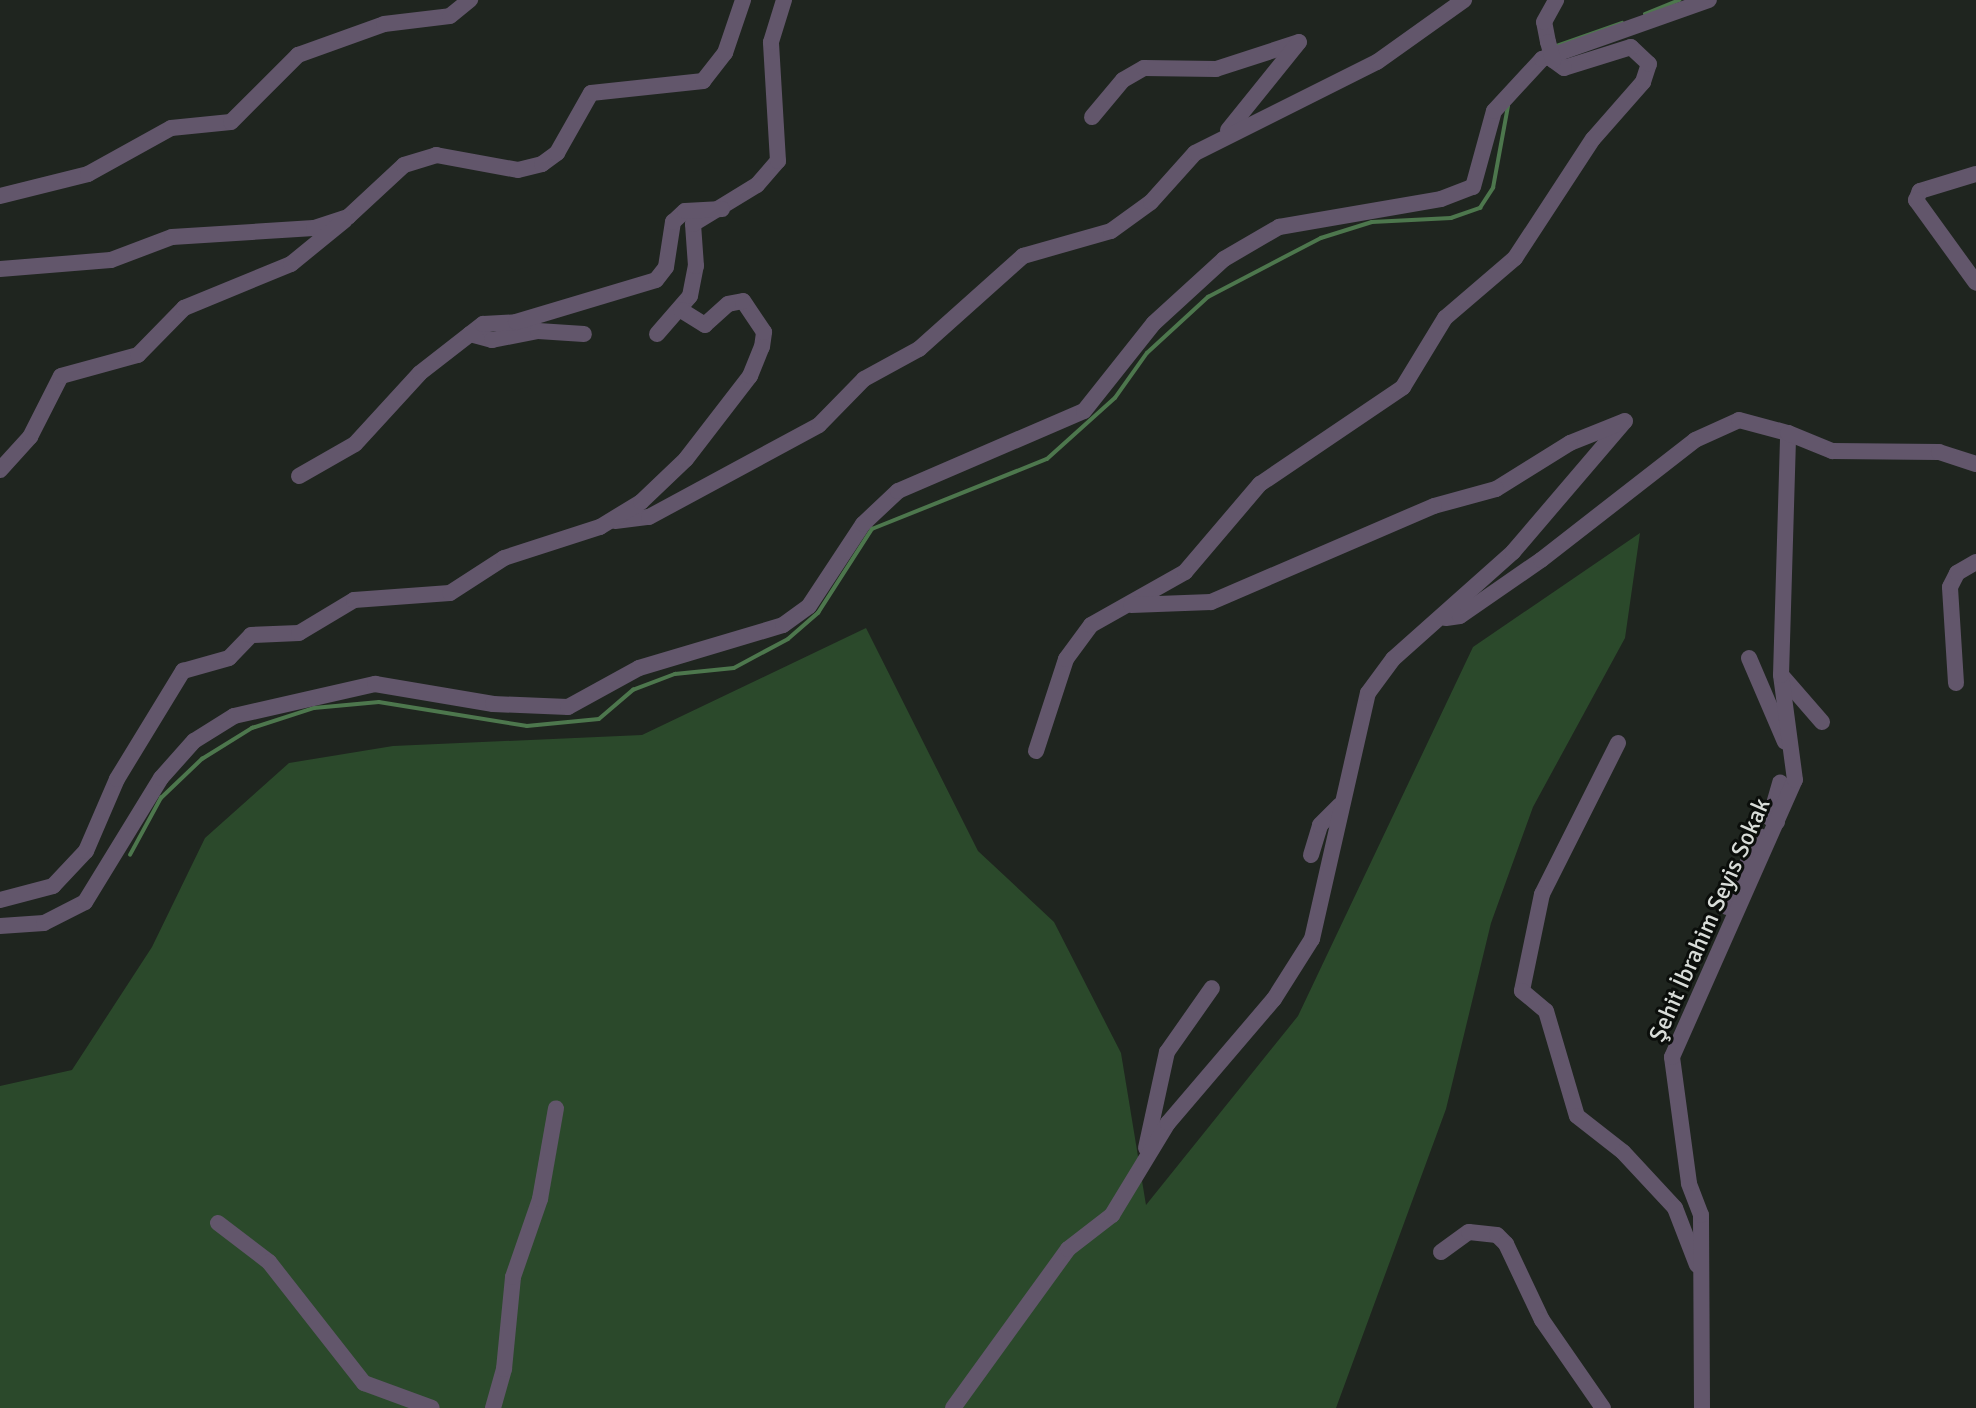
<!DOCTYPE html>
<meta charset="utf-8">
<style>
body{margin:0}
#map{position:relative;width:1976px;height:1408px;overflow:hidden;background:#1f251f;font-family:Signika,sans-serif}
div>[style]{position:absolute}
.green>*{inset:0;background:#2b492b}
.stream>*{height:3.5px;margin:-1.75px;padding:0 1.75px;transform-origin:1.75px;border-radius:1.75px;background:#4d774d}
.minor>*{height:16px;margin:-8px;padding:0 8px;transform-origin:8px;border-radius:8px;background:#62566b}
.minor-bridge>*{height:16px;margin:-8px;padding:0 8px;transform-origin:8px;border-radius:8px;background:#62566b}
span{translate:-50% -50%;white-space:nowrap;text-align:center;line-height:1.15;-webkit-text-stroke:6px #0b0e0b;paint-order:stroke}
.street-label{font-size:24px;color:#d8dcd8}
</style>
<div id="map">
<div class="green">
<i style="clip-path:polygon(1640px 533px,1625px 638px,1533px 807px,1491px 923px,1446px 1109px,1336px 1408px,0 1408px,0 1086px,72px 1070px,152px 947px,205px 838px,289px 763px,393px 746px,642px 735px,866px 628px,978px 851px,1054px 922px,1121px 1053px,1146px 1205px,1298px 1016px,1473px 647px)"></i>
</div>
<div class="stream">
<i style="left:1645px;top:14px;width:37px;rotate:-22deg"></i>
<i style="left:1554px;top:47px;width:72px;rotate:-19.4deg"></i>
<i style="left:130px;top:855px;width:65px;rotate:-61.5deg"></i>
<i style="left:161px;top:798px;width:57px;rotate:-43.6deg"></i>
<i style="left:202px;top:759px;width:59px;rotate:-31.8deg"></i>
<i style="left:252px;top:728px;width:65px;rotate:-17.9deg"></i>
<i style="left:314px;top:708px;width:65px;rotate:-5.3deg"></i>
<i style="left:379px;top:702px;width:150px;rotate:9.2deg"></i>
<i style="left:527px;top:726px;width:72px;rotate:-5.6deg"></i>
<i style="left:599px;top:719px;width:45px;rotate:-40.5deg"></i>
<i style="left:633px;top:690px;width:45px;rotate:-20.9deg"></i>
<i style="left:675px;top:674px;width:59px;rotate:-5.8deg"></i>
<i style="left:734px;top:668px;width:61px;rotate:-28.2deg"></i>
<i style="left:788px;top:639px;width:40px;rotate:-41deg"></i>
<i style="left:818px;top:613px;width:100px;rotate:-57.3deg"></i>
<i style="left:872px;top:529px;width:188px;rotate:-21.8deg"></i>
<i style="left:1047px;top:459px;width:91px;rotate:-41.9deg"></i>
<i style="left:1115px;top:398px;width:55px;rotate:-54.6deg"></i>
<i style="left:1147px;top:353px;width:83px;rotate:-42.6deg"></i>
<i style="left:1208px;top:297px;width:127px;rotate:-27.6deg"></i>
<i style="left:1321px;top:238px;width:53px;rotate:-17.4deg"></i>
<i style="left:1372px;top:222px;width:79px;rotate:-2.9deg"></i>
<i style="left:1451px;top:218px;width:31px;rotate:-19deg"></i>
<i style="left:1480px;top:208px;width:24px;rotate:-57deg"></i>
<i style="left:1493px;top:188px;width:83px;rotate:-79.6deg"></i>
</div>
<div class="minor">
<i style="left:1548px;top:42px;width:20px;rotate:-101deg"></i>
<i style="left:1544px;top:22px;width:25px;rotate:-61deg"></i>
<i style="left:1092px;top:117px;width:48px;rotate:-50deg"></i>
<i style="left:1123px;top:80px;width:24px;rotate:-30deg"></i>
<i style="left:1144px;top:68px;width:72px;rotate:0.8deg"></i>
<i style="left:1216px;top:69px;width:87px;rotate:-18deg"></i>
<i style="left:1299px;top:42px;width:113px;rotate:128.9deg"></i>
<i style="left:1976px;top:174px;width:59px;rotate:163.1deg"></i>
<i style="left:1920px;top:191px;width:10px;rotate:114deg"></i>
<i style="left:1916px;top:200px;width:102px;rotate:54.1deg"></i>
<i style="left:0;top:196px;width:91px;rotate:-14deg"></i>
<i style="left:88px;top:174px;width:95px;rotate:-29deg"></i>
<i style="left:171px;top:128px;width:60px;rotate:-5.7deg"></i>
<i style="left:231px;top:122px;width:95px;rotate:-45deg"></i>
<i style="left:298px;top:55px;width:91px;rotate:-19.8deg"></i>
<i style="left:384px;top:24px;width:66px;rotate:-6.9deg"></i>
<i style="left:450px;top:16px;width:26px;rotate:-39deg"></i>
<i style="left:0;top:269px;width:111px;rotate:-4.6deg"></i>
<i style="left:111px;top:260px;width:65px;rotate:-20.7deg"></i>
<i style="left:172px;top:237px;width:142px;rotate:-3.6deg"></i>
<i style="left:314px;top:228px;width:36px;rotate:-18deg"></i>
<i style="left:348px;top:217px;width:76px;rotate:-42.9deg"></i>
<i style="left:404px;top:165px;width:34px;rotate:-17deg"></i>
<i style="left:436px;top:155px;width:83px;rotate:10.4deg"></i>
<i style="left:518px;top:170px;width:25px;rotate:-14deg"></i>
<i style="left:542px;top:164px;width:19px;rotate:-36deg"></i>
<i style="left:557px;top:153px;width:69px;rotate:-60.5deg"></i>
<i style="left:591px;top:93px;width:113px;rotate:-6.1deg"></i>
<i style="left:703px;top:81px;width:36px;rotate:-52deg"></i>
<i style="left:725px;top:53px;width:56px;rotate:-71.2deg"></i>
<i style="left:470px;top:334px;width:23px;rotate:15deg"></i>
<i style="left:492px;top:340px;width:47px;rotate:-11.1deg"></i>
<i style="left:538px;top:331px;width:46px;rotate:3.7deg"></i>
<i style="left:657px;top:334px;width:50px;rotate:-49deg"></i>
<i style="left:690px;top:296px;width:31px;rotate:-79deg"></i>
<i style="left:696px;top:266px;width:42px;rotate:-94.1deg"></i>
<i style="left:693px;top:224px;width:75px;rotate:-31.4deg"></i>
<i style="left:757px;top:185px;width:32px;rotate:-49deg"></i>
<i style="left:778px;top:161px;width:119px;rotate:-93.4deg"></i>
<i style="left:771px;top:42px;width:44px;rotate:-72.8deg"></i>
<i style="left:0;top:470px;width:45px;rotate:-47.7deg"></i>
<i style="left:30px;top:437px;width:68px;rotate:-63.1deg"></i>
<i style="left:61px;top:376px;width:80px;rotate:-15.3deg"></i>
<i style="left:138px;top:355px;width:66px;rotate:-45.6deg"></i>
<i style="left:184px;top:308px;width:116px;rotate:-22.4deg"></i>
<i style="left:291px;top:264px;width:70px;rotate:-39.2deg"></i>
<i style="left:299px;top:476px;width:64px;rotate:-29.7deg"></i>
<i style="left:355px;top:444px;width:96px;rotate:-47.5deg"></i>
<i style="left:420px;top:373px;width:80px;rotate:-37.9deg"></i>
<i style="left:483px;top:324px;width:33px;rotate:-3deg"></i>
<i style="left:516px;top:322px;width:146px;rotate:-16.7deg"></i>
<i style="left:656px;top:280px;width:16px;rotate:-52deg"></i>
<i style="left:666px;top:267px;width:46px;rotate:-81.2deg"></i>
<i style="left:673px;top:222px;width:16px;rotate:-43deg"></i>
<i style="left:685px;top:211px;width:37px;rotate:-3deg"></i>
<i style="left:615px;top:521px;width:34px;rotate:-7deg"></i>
<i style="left:649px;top:517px;width:193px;rotate:-28.4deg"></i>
<i style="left:819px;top:425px;width:64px;rotate:-45.6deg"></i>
<i style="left:864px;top:379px;width:63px;rotate:-28.6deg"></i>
<i style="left:919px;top:349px;width:140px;rotate:-41.8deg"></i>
<i style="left:1023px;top:256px;width:91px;rotate:-15.9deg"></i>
<i style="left:1111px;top:231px;width:49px;rotate:-35.9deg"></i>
<i style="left:1151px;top:202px;width:66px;rotate:-48.1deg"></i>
<i style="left:1195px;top:153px;width:203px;rotate:-26.6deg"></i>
<i style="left:1377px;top:62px;width:107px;rotate:-35.5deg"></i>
<i style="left:1446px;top:618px;width:14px;rotate:-8deg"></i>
<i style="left:1460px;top:616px;width:98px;rotate:-34.7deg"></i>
<i style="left:1541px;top:560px;width:195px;rotate:-37.9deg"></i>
<i style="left:1695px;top:440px;width:48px;rotate:-24.4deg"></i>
<i style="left:1739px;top:420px;width:51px;rotate:14.9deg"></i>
<i style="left:1749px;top:658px;width:91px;rotate:66.8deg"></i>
<i style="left:1782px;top:676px;width:61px;rotate:49deg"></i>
<i style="left:1956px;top:683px;width:96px;rotate:-93.6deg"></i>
<i style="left:1950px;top:587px;width:16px;rotate:-63deg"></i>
<i style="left:1957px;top:573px;width:22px;rotate:-30deg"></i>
<i style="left:1618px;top:743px;width:169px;rotate:116.7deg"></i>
<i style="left:1542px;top:894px;width:99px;rotate:101.7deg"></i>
<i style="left:1522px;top:991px;width:31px;rotate:40deg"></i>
<i style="left:1546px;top:1011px;width:109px;rotate:73.6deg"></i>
<i style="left:1577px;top:1116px;width:58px;rotate:38deg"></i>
<i style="left:1623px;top:1152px;width:76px;rotate:47.1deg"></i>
<i style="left:1675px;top:1208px;width:61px;rotate:68.9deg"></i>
<i style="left:1036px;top:751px;width:97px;rotate:-71.9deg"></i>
<i style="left:1066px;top:659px;width:42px;rotate:-53.7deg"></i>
<i style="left:1091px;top:625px;width:108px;rotate:-29.4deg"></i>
<i style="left:1185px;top:572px;width:116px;rotate:-49.6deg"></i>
<i style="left:1260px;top:484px;width:173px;rotate:-34.1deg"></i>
<i style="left:1403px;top:387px;width:81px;rotate:-58.7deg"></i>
<i style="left:1445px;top:318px;width:92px;rotate:-40.6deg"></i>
<i style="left:1515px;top:258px;width:142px;rotate:-56.8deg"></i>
<i style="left:1593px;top:139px;width:76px;rotate:-48.7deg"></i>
<i style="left:1643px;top:82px;width:19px;rotate:-72deg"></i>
<i style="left:1649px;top:64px;width:25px;rotate:-137deg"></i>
<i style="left:1631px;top:47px;width:70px;rotate:162.6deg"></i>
<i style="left:1564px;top:68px;width:14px;rotate:-144deg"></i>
<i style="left:1777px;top:822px;width:8px;rotate:-150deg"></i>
<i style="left:1770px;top:818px;width:37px;rotate:-74deg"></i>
<i style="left:1311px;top:855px;width:31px;rotate:-73deg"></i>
<i style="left:1320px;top:825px;width:28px;rotate:-45deg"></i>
<i style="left:0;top:900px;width:55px;rotate:-14.8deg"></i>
<i style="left:53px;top:886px;width:48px;rotate:-46.7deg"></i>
<i style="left:86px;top:851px;width:78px;rotate:-66.7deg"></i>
<i style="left:117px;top:779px;width:127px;rotate:-58.6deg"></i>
<i style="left:183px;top:671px;width:48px;rotate:-15.8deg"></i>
<i style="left:229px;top:658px;width:32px;rotate:-46deg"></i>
<i style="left:251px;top:635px;width:48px;rotate:-2.4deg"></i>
<i style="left:299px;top:633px;width:64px;rotate:-31deg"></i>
<i style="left:354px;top:600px;width:96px;rotate:-4.2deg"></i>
<i style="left:450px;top:593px;width:64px;rotate:-32.9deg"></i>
<i style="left:504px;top:558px;width:101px;rotate:-17.9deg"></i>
<i style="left:600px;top:527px;width:48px;rotate:-31.4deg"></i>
<i style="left:641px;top:502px;width:62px;rotate:-43.7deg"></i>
<i style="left:686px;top:459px;width:105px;rotate:-52.4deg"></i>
<i style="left:750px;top:376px;width:31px;rotate:-68deg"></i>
<i style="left:762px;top:347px;width:15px;rotate:-82deg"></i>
<i style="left:764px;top:332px;width:37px;rotate:-124deg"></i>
<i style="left:743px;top:301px;width:15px;rotate:169deg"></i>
<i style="left:728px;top:304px;width:31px;rotate:138deg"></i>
<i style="left:705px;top:325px;width:28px;rotate:-148deg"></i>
<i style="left:1727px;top:907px;width:78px;rotate:-65.1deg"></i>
<i style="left:0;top:926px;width:44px;rotate:-3.9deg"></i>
<i style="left:44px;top:923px;width:46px;rotate:-27.1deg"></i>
<i style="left:85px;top:902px;width:145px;rotate:-58.5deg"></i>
<i style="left:161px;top:778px;width:50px;rotate:-48.3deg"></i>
<i style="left:194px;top:741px;width:47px;rotate:-32deg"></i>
<i style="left:234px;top:716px;width:145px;rotate:-12.8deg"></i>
<i style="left:375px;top:684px;width:120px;rotate:9.6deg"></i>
<i style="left:493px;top:704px;width:75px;rotate:2.3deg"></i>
<i style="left:568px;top:707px;width:81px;rotate:-28.8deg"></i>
<i style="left:639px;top:668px;width:150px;rotate:-16.6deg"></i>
<i style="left:783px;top:625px;width:32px;rotate:-36deg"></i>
<i style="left:809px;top:606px;width:98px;rotate:-56.6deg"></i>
<i style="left:863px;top:524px;width:48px;rotate:-43.3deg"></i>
<i style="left:898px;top:491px;width:202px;rotate:-23.3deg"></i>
<i style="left:1084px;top:411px;width:112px;rotate:-51.5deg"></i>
<i style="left:1154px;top:323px;width:95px;rotate:-42.4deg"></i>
<i style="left:1224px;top:259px;width:64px;rotate:-30.2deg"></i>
<i style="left:1279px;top:227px;width:164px;rotate:-9.8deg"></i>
<i style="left:1441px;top:199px;width:34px;rotate:-21deg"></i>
<i style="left:1473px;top:187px;width:79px;rotate:-74.6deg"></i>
<i style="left:1494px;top:111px;width:71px;rotate:-47.3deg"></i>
<i style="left:1542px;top:59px;width:177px;rotate:-19.5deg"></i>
<i style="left:1146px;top:1148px;width:98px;rotate:-77.7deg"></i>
<i style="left:1167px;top:1052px;width:78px;rotate:-54.9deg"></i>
<i style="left:218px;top:1223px;width:64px;rotate:37.4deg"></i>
<i style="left:269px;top:1262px;width:154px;rotate:51.9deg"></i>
<i style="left:364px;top:1383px;width:72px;rotate:20.2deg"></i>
<i style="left:1441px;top:1252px;width:34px;rotate:-36deg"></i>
<i style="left:1469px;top:1232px;width:28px;rotate:6deg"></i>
<i style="left:1497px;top:1235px;width:13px;rotate:45deg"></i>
<i style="left:1506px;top:1244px;width:84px;rotate:64.7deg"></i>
<i style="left:1542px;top:1320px;width:107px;rotate:55.3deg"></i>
<i style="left:493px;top:1408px;width:41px;rotate:-74.2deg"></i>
<i style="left:504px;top:1369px;width:92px;rotate:-84.4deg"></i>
<i style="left:513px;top:1277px;width:83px;rotate:-70.9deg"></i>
<i style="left:540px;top:1199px;width:92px;rotate:-80deg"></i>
<i style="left:953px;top:1408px;width:196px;rotate:-54.1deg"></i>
<i style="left:1068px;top:1249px;width:56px;rotate:-37.7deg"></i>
<i style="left:1112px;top:1215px;width:108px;rotate:-58.7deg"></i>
<i style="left:1168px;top:1123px;width:163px;rotate:-49.5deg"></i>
<i style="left:1274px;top:999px;width:71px;rotate:-57.7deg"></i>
<i style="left:1312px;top:939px;width:252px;rotate:-77.2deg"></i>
<i style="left:1368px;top:693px;width:42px;rotate:-53.7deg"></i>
<i style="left:1393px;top:659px;width:161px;rotate:-41.7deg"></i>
<i style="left:1513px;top:552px;width:172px;rotate:-49.5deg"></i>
<i style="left:1625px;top:421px;width:59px;rotate:158.2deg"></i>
<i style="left:1570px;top:443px;width:87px;rotate:148.1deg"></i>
<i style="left:1496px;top:489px;width:64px;rotate:164.7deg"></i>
<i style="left:1434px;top:506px;width:243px;rotate:156.7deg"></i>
<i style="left:1211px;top:602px;width:80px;rotate:177.9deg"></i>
<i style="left:1702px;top:1408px;width:193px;rotate:-90.3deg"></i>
<i style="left:1701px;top:1215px;width:34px;rotate:-111deg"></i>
<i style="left:1689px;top:1183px;width:127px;rotate:-97.7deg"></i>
<i style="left:1672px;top:1057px;width:303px;rotate:-66.1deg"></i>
<i style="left:1795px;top:780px;width:106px;rotate:-97.6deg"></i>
<i style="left:1781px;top:675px;width:242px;rotate:-88.3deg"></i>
<i style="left:1788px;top:433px;width:48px;rotate:22.2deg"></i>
<i style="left:1832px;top:451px;width:107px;rotate:0.5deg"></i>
<i style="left:1939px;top:452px;width:39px;rotate:18deg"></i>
</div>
<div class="minor-bridge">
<i style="left:1548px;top:42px;width:19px;rotate:74deg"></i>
</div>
<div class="street-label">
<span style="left:1710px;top:920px;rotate:-66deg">Şehit İbrahim Seyis Sokak</span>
</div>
</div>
